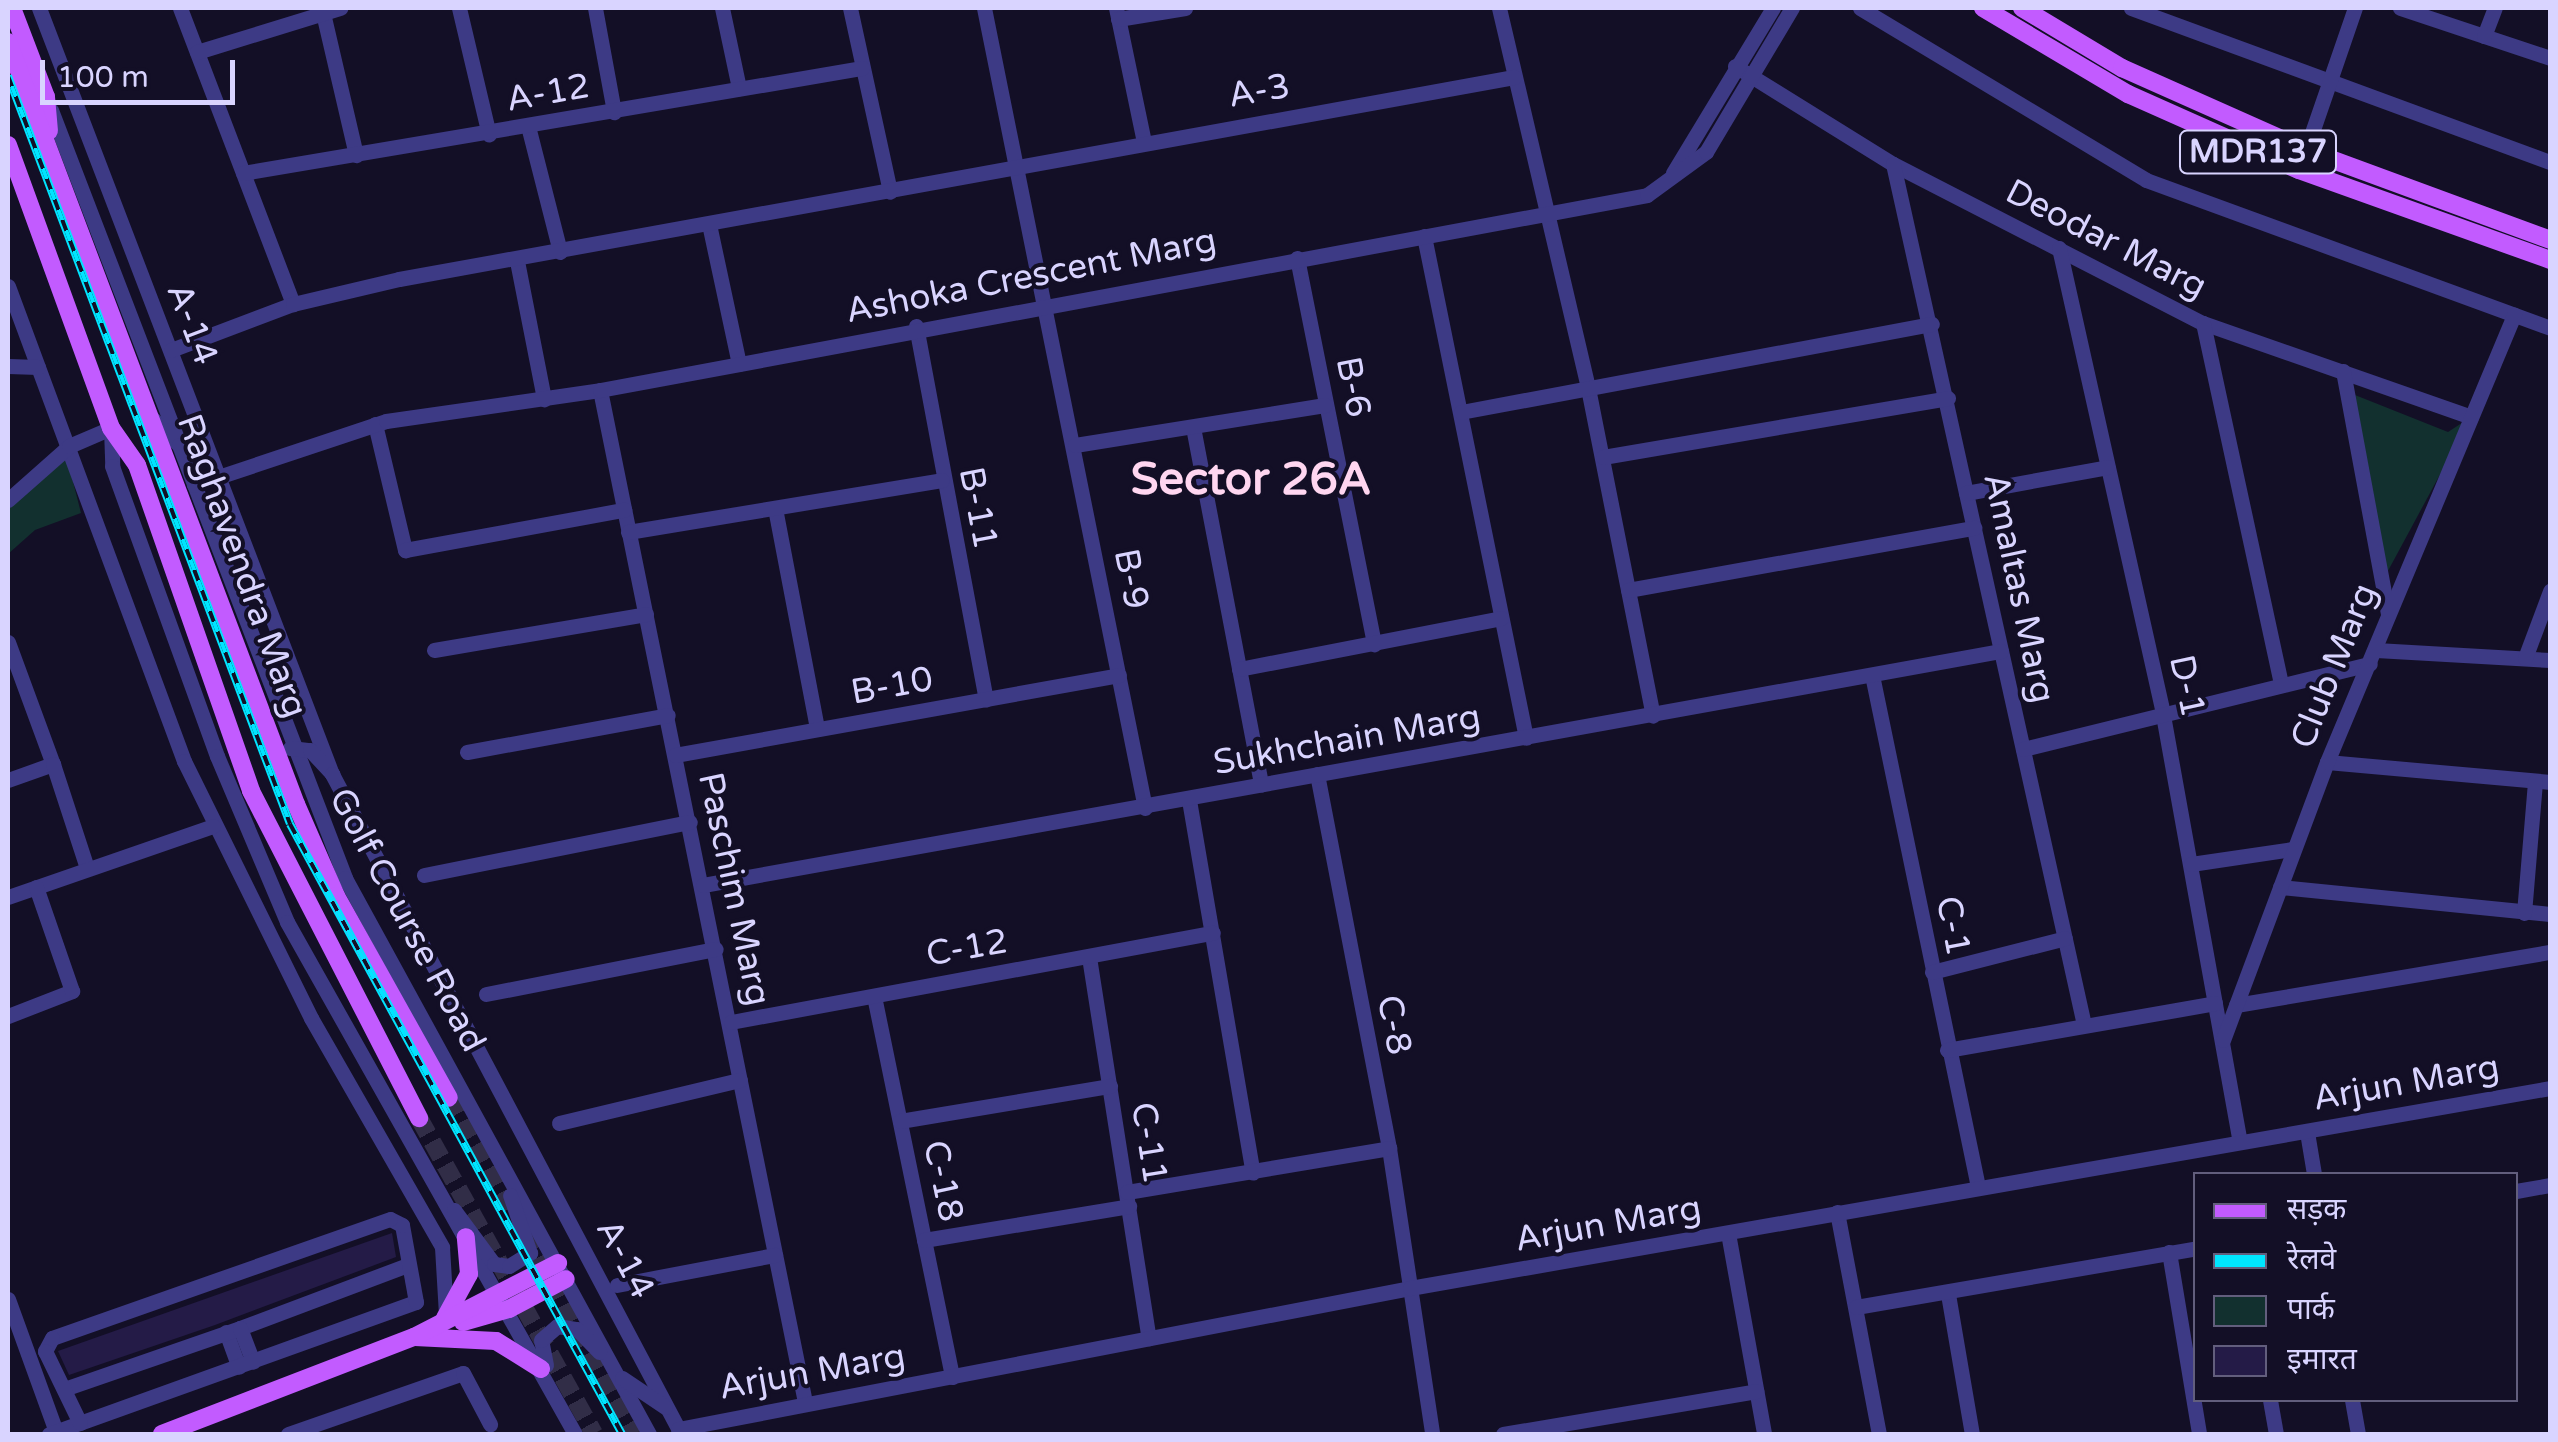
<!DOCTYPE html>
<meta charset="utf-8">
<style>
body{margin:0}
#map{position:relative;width:2558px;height:1442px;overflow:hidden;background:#130f26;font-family:"Varela Round","Noto Sans Devanagari",sans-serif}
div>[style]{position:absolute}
.green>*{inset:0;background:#12302f}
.building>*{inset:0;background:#241b47}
.major-tunnel>*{height:18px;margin-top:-9px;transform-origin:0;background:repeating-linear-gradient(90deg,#312d47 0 18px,transparent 0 27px)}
.minor>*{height:15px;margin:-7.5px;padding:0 7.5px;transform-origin:7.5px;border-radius:7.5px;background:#3d3a85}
.major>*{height:18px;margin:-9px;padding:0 9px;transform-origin:9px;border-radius:9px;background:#c25bff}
.rail>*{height:8px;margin-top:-4px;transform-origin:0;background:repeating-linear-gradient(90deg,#130f26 0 11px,#00e5ff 0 22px);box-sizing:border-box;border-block:2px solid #00e5ff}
span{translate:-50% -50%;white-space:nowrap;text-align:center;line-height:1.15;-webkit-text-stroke:8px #130f26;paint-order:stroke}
.shield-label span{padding:2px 8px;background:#130f26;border:2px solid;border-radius:8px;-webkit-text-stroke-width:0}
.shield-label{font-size:32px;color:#d9d4ff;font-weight:700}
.street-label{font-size:35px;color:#d9d4ff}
.district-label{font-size:45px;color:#ffd6f0;font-weight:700}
.frame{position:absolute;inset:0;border:10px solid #d9d4ff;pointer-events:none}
.legend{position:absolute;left:2193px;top:1172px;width:325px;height:230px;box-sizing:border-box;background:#130f26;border:2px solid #625e7d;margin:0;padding:12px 18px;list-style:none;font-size:30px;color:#d9d4ff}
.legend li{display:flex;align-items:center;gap:20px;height:50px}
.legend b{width:50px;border:2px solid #625e7d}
.scale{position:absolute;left:40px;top:60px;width:195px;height:45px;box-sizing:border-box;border:5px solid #d9d4ff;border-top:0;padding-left:12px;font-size:30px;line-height:35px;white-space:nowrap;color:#d9d4ff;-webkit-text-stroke:8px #130f26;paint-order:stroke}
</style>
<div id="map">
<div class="green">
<i style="clip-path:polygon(2355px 395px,2448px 432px,2471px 417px,2382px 582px)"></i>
<i style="clip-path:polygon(66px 454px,81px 513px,35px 530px,8px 554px,8px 505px)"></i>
</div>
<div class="building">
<i style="clip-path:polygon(392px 1233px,396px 1257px,215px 1325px,69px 1375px,58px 1351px)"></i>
</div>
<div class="major-tunnel">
<i style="left:449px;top:1098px;width:129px;rotate:60.9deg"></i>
<i style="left:419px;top:1118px;width:361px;rotate:61deg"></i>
<i style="left:525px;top:1234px;width:228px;rotate:61.2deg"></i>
</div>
<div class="minor">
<i style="left:39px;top:8px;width:820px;rotate:69.07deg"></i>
<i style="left:180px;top:8px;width:317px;rotate:69.1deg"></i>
<i style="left:459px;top:8px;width:130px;rotate:76.7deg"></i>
<i style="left:595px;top:8px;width:106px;rotate:79.6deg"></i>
<i style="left:722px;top:8px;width:82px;rotate:78deg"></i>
<i style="left:850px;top:8px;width:188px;rotate:77.7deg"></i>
<i style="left:984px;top:8px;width:816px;rotate:78.62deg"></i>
<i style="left:1116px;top:8px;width:137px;rotate:78.2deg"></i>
<i style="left:1499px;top:8px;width:390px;rotate:76.8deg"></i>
<i style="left:1588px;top:388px;width:334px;rotate:78.8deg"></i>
<i style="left:1860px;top:8px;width:334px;rotate:31deg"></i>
<i style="left:2146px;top:180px;width:430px;rotate:20.1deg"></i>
<i style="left:2131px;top:8px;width:446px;rotate:20.2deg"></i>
<i style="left:2400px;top:8px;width:158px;rotate:18.4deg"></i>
<i style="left:323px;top:13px;width:146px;rotate:76.9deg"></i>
<i style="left:1118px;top:19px;width:68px;rotate:-9.3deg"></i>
<i style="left:2484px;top:36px;width:30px;rotate:-69deg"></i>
<i style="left:197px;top:52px;width:150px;rotate:-17.1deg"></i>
<i style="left:1735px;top:66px;width:186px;rotate:31.8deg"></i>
<i style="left:1893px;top:164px;width:348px;rotate:27.2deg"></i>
<i style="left:2203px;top:323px;width:284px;rotate:19.3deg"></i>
<i style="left:51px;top:110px;width:352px;rotate:69deg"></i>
<i style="left:528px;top:126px;width:130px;rotate:75.7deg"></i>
<i style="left:2306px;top:150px;width:150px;rotate:-71deg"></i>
<i style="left:1893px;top:164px;width:882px;rotate:77.49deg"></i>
<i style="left:243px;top:173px;width:628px;rotate:-9.63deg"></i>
<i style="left:1673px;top:173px;width:193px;rotate:-58.8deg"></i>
<i style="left:709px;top:224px;width:143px;rotate:77.9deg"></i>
<i style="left:1424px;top:236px;width:512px;rotate:78.51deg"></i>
<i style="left:2059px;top:248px;width:478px;rotate:77.4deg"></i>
<i style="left:2163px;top:715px;width:433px;rotate:79.8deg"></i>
<i style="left:1297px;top:258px;width:394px;rotate:78.7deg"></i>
<i style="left:517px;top:261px;width:141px;rotate:78.9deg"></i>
<i style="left:8px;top:286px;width:507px;rotate:69.67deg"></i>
<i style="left:184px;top:761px;width:287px;rotate:63.7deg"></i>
<i style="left:311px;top:1018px;width:264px;rotate:60.2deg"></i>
<i style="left:442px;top:1247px;width:67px;rotate:86.6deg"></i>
<i style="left:2203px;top:323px;width:370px;rotate:77.8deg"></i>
<i style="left:916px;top:326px;width:380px;rotate:79.4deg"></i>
<i style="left:171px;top:350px;width:130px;rotate:-20.7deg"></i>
<i style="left:293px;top:304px;width:109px;rotate:-13.3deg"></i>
<i style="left:399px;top:279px;width:1133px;rotate:-10.27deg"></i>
<i style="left:8px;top:366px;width:30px;rotate:2deg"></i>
<i style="left:2343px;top:371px;width:246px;rotate:79.5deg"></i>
<i style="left:600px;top:390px;width:1033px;rotate:78.55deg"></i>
<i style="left:1461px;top:412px;width:479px;rotate:-10.6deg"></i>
<i style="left:152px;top:418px;width:38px;rotate:45deg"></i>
<i style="left:179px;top:445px;width:464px;rotate:69deg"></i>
<i style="left:345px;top:878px;width:634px;rotate:61.33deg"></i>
<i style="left:375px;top:424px;width:130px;rotate:76.6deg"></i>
<i style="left:405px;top:550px;width:223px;rotate:-10.4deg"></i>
<i style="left:1193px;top:427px;width:364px;rotate:79.2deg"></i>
<i style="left:1075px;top:445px;width:253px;rotate:-9.1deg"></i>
<i style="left:1603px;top:457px;width:350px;rotate:-9.7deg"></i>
<i style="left:194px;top:485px;width:202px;rotate:-18.4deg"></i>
<i style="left:386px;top:421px;width:216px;rotate:-8.2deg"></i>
<i style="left:600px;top:390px;width:1065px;rotate:-10.55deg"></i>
<i style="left:1647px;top:195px;width:73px;rotate:-36.1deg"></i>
<i style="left:1706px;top:152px;width:168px;rotate:-59.2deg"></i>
<i style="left:1966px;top:493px;width:144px;rotate:-10.4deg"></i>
<i style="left:8px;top:500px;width:81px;rotate:-41.5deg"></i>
<i style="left:69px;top:446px;width:46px;rotate:-23.2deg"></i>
<i style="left:111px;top:428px;width:38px;rotate:88deg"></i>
<i style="left:112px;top:466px;width:308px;rotate:70.1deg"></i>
<i style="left:217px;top:756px;width:180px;rotate:67.1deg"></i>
<i style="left:287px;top:922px;width:587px;rotate:60.64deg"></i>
<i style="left:775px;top:508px;width:225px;rotate:79.2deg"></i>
<i style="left:628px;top:532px;width:318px;rotate:-9.4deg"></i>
<i style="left:1628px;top:590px;width:352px;rotate:-10.2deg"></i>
<i style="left:8px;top:642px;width:130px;rotate:69.8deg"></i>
<i style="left:434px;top:650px;width:215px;rotate:-9.6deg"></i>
<i style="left:2376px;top:650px;width:174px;rotate:3.3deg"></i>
<i style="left:2525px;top:658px;width:72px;rotate:-69.5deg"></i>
<i style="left:1239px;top:669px;width:267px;rotate:-11deg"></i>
<i style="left:1872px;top:675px;width:523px;rotate:78.3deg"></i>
<i style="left:290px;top:748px;width:20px;rotate:6deg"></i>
<i style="left:310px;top:750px;width:33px;rotate:47deg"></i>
<i style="left:332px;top:774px;width:747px;rotate:62.13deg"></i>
<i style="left:2023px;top:749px;width:357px;rotate:-13.8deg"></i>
<i style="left:467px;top:752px;width:204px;rotate:-10.4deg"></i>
<i style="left:675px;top:755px;width:451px;rotate:-10.2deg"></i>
<i style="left:2327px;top:762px;width:224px;rotate:5.1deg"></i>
<i style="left:1317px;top:774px;width:381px;rotate:79.1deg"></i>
<i style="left:1389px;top:1148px;width:289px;rotate:81.4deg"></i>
<i style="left:8px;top:780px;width:48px;rotate:-19.6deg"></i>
<i style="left:53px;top:764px;width:109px;rotate:71.9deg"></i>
<i style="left:1189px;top:800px;width:378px;rotate:80.3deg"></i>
<i style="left:2191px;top:864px;width:103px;rotate:-8.4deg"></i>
<i style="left:424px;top:875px;width:271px;rotate:-11.3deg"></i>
<i style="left:703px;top:885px;width:1319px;rotate:-10.22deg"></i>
<i style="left:2280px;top:887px;width:271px;rotate:5.7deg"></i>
<i style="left:8px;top:897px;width:217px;rotate:-19.1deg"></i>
<i style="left:2524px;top:913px;width:132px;rotate:-85.2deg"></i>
<i style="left:1089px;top:957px;width:386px;rotate:81.1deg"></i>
<i style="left:1932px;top:972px;width:137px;rotate:-14.3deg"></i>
<i style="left:486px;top:994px;width:234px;rotate:-11.1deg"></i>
<i style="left:874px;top:996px;width:389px;rotate:78.4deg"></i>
<i style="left:2236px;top:1005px;width:318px;rotate:-9.6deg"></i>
<i style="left:8px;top:1016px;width:69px;rotate:-21.3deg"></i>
<i style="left:72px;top:991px;width:110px;rotate:-109.1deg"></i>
<i style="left:731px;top:1022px;width:490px;rotate:-10.5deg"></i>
<i style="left:2223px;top:1040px;width:297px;rotate:-69.5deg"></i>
<i style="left:2327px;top:762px;width:485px;rotate:-67.3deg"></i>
<i style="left:1947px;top:1050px;width:272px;rotate:-9.9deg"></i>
<i style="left:900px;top:1121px;width:213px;rotate:-9.5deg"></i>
<i style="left:559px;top:1123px;width:186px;rotate:-13.4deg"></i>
<i style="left:2307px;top:1132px;width:43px;rotate:80.5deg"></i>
<i style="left:2516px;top:1191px;width:35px;rotate:-10deg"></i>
<i style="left:1127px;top:1192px;width:266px;rotate:-9.5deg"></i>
<i style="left:454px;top:1210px;width:67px;rotate:53.5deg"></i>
<i style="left:494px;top:1264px;width:15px;rotate:8deg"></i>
<i style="left:509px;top:1266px;width:25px;rotate:-32deg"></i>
<i style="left:530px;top:1253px;width:61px;rotate:-109deg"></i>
<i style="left:1837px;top:1212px;width:226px;rotate:79.3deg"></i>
<i style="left:1728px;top:1233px;width:204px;rotate:79.8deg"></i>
<i style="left:924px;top:1240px;width:208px;rotate:-9.4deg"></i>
<i style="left:2169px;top:1252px;width:184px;rotate:80.6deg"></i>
<i style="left:617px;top:1285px;width:161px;rotate:-10.8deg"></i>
<i style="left:1948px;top:1294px;width:142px;rotate:80.3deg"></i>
<i style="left:8px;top:1299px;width:144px;rotate:70.1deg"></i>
<i style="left:1856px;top:1307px;width:345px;rotate:-9.8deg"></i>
<i style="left:240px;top:1328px;width:179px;rotate:-20.6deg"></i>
<i style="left:226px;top:1332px;width:37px;rotate:70deg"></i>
<i style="left:546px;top:1365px;width:25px;rotate:-101deg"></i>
<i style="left:541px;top:1340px;width:21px;rotate:-41deg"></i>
<i style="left:557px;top:1326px;width:20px;rotate:9deg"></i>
<i style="left:577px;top:1329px;width:32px;rotate:46deg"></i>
<i style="left:622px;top:1378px;width:52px;rotate:34deg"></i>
<i style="left:67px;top:1388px;width:183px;rotate:-19.1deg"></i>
<i style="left:240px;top:1328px;width:36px;rotate:69deg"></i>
<i style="left:2270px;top:1400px;width:35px;rotate:80deg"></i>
<i style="left:2352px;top:1400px;width:35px;rotate:80deg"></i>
<i style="left:678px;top:1429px;width:745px;rotate:-10.9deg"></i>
<i style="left:1410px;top:1288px;width:1157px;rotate:-9.95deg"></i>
<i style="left:49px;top:1434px;width:390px;rotate:-19.8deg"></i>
<i style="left:416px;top:1302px;width:78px;rotate:-100.3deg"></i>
<i style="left:402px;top:1225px;width:13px;rotate:-153deg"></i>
<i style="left:390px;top:1219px;width:358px;rotate:160.6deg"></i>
<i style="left:52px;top:1338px;width:15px;rotate:118deg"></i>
<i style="left:45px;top:1351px;width:80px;rotate:64.1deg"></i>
<i style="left:288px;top:1434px;width:185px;rotate:-19.2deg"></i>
<i style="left:463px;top:1373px;width:58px;rotate:62.1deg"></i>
<i style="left:1503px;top:1434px;width:257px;rotate:-9.6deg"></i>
</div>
<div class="major">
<i style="left:12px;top:8px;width:95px;rotate:69.1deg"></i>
<i style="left:46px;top:97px;width:34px;rotate:85deg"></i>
<i style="left:1983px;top:8px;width:169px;rotate:30.7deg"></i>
<i style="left:2128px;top:94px;width:187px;rotate:24deg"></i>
<i style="left:2299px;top:170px;width:267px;rotate:19.7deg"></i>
<i style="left:2022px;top:8px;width:117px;rotate:31deg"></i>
<i style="left:2122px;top:68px;width:201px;rotate:24deg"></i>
<i style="left:2306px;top:150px;width:260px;rotate:20.2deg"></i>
<i style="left:8px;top:42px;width:815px;rotate:69.3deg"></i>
<i style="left:296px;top:804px;width:100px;rotate:66.5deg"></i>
<i style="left:336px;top:896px;width:231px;rotate:60.8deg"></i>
<i style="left:8px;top:145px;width:301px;rotate:70deg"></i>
<i style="left:111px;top:428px;width:45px;rotate:54.9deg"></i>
<i style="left:137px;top:465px;width:345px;rotate:70.7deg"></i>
<i style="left:251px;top:791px;width:368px;rotate:62.8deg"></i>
<i style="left:445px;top:1318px;width:50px;rotate:-61.4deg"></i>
<i style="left:469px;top:1274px;width:37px;rotate:-95deg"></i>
<i style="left:463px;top:1322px;width:48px;rotate:-15.8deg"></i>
<i style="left:509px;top:1309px;width:64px;rotate:-27.8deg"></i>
<i style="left:415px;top:1337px;width:81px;rotate:2.8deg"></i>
<i style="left:496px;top:1341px;width:53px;rotate:31.9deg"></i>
<i style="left:162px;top:1434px;width:270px;rotate:-21.1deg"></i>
<i style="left:414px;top:1337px;width:162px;rotate:-27.2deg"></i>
</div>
<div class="rail">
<i style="left:8px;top:76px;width:799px;rotate:69.34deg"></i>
<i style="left:290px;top:824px;width:694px;rotate:61.44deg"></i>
</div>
<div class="shield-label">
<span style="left:2258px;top:152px">MDR137</span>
</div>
<div class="street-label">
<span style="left:1259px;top:91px;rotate:-10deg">A-3</span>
<span style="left:548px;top:93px;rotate:-10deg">A-12</span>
<span style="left:2106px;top:239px;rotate:27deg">Deodar Marg</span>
<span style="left:1031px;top:276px;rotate:-11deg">Ashoka Crescent Marg</span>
<span style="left:192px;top:324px;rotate:69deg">A-14</span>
<span style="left:1353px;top:387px;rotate:79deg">B-6</span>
<span style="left:978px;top:508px;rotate:79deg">B-11</span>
<span style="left:242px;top:566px;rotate:70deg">Raghavendra Marg</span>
<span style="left:1131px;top:579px;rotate:79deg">B-9</span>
<span style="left:2019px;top:588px;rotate:78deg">Amaltas Marg</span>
<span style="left:2334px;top:666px;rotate:-68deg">Club Marg</span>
<span style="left:892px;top:686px;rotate:-10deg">B-10</span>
<span style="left:2187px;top:686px;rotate:78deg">D-1</span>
<span style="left:1347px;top:740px;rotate:-10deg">Sukhchain Marg</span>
<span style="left:734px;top:889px;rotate:78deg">Paschim Marg</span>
<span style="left:407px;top:920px;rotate:62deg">Golf Course Road</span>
<span style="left:1953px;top:926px;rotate:79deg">C-1</span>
<span style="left:967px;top:948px;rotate:-10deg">C-12</span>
<span style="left:1394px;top:1025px;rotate:79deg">C-8</span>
<span style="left:2406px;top:1083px;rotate:-10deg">Arjun Marg</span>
<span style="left:1149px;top:1143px;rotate:81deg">C-11</span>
<span style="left:943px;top:1181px;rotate:78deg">C-18</span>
<span style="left:1608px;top:1224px;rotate:-10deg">Arjun Marg</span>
<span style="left:625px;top:1259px;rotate:62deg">A-14</span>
<span style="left:812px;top:1372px;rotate:-10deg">Arjun Marg</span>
</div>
<div class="district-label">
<span style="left:1251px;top:481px">Sector 26A</span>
</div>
<div class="frame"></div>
<ul class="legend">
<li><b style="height:12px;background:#c25bff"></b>सड़क</li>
<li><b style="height:12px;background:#00e5ff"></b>रेलवे</li>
<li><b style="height:28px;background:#12302f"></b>पार्क</li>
<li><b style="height:28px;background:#241b47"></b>इमारत</li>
</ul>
<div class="scale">100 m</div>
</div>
